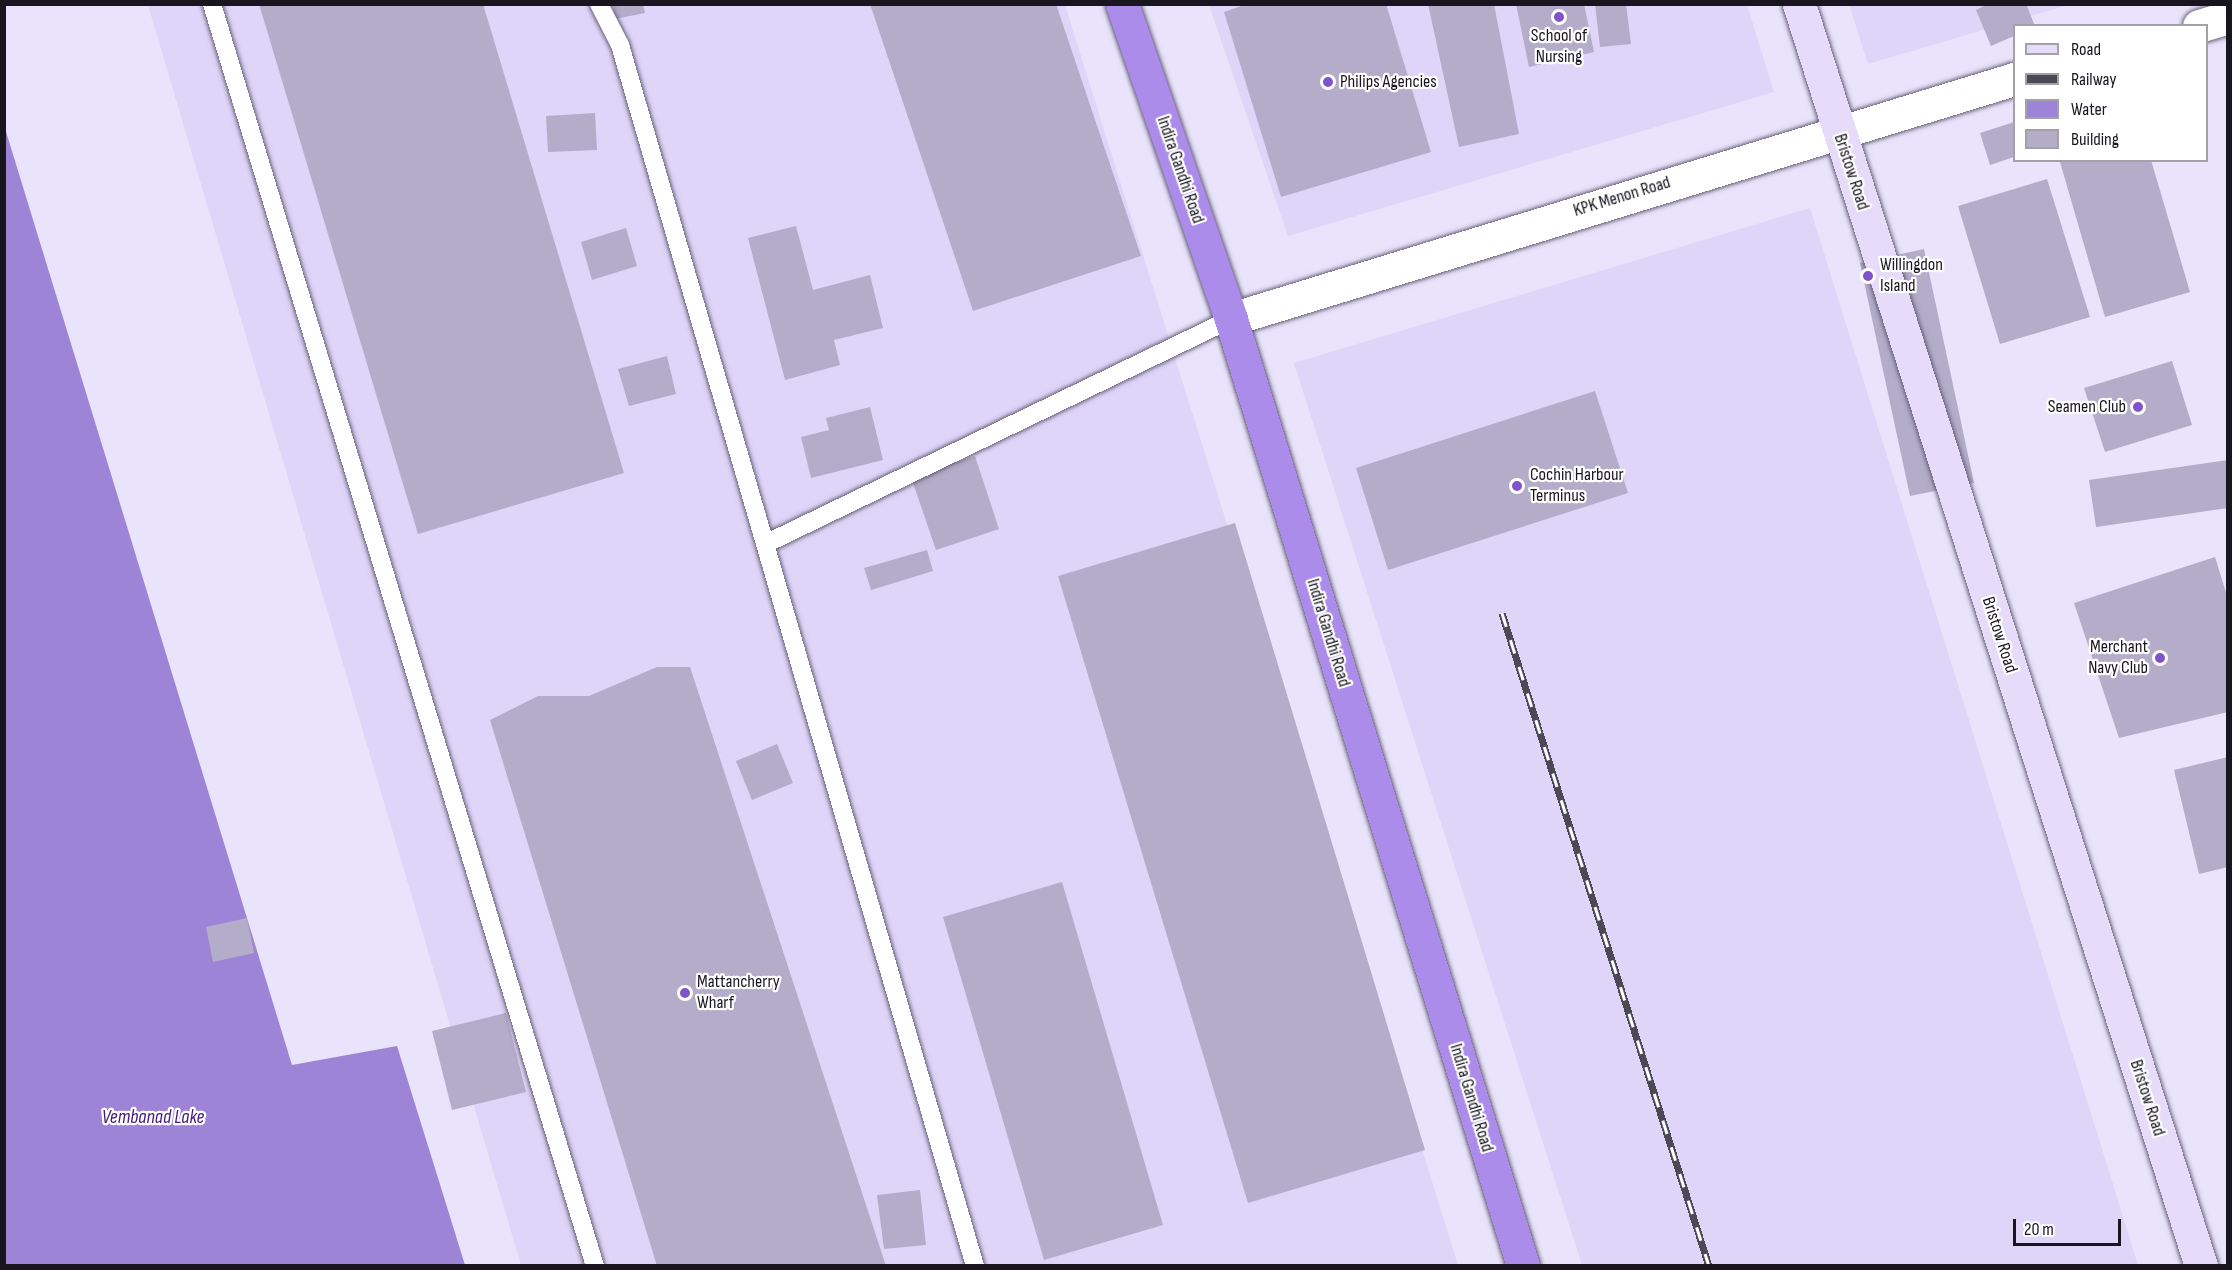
<!DOCTYPE html>
<style>
body{margin:0}
#map{position:relative;width:2232px;height:1270px;overflow:hidden;background:#e9e3fb;font-family:"Sofia Sans Condensed",sans-serif}
div>[style]{position:absolute}
.built>*{inset:0;background:#ded5f9}
.water>*{inset:0;background:#9e84d7}
.building>*{inset:0;background:#b4adc9}
.roads{filter:drop-shadow(0 0 2px #676079) drop-shadow(0 0 2px #676079)}
.lane>*{height:18px;margin:-9px;padding:0 9px;transform-origin:9px;border-radius:9px;background:#fff}
.street>*{height:33px;margin:-16.5px;padding:0 16.5px;transform-origin:16.5px;border-radius:16.5px;background:#fff}
.secondary>*{height:33px;margin:-16.5px;padding:0 16.5px;transform-origin:16.5px;border-radius:16.5px;background:#e6dcf9}
.highway>*{height:33px;margin:-16.5px;padding:0 16.5px;transform-origin:16.5px;border-radius:16.5px;background:#ab8ceb}
.rail>*{height:7px;margin-top:-3.5px;transform-origin:0;background:repeating-linear-gradient(90deg,#fff 0 14px,#4c4856 0 28px);box-sizing:border-box;border-block:2px solid #4c4856}
.dots>*{width:16px;height:16px;translate:-50% -50%;box-sizing:border-box;border:3px solid #fff;border-radius:50%}
span{translate:-50% -50%;white-space:nowrap;text-align:center;line-height:1.15;-webkit-text-stroke:4.5px #fff;paint-order:stroke}
.poi-label{font-size:18px;color:#18151f}
.left{translate:0 -50%;text-align:left}
.right{translate:-100% -50%;text-align:right}
.street-label{font-size:18px;color:#18151f}
.water-label{font-size:20px;color:#451a7b;font-style:italic}
.frame{position:absolute;inset:0;border:6px solid #18151f;pointer-events:none}
.legend{position:absolute;left:2013px;top:24px;width:195px;height:138px;box-sizing:border-box;background:#fff;border:2px solid #a3a1a5;margin:0;padding:8px 10px;list-style:none;font-size:18px;color:#18151f}
.legend li{display:flex;align-items:center;gap:12px;height:30px}
.legend b{width:30px;border:2px solid #a3a1a5}
.scale{position:absolute;left:2013px;top:1219px;width:108px;height:27px;box-sizing:border-box;border:3px solid #18151f;border-top:0;padding-left:8px;font-size:18px;line-height:21px;white-space:nowrap;color:#18151f;-webkit-text-stroke:4px #fff;paint-order:stroke}
</style>
<div id="map">
<div class="built">
<i style="clip-path:polygon(1849px 4px,2068px 5px,1868px 64px)"></i>
<i style="clip-path:polygon(148px 5px,1065px 5px,1458px 1265px,521px 1265px)"></i>
<i style="clip-path:polygon(1209px 5px,1747px 5px,1774px 92px,1288px 236px)"></i>
<i style="clip-path:polygon(1810px 208px,2138px 1265px,1582px 1265px,1294px 363px)"></i>
</div>
<div class="water">
<i style="clip-path:polygon(4px 125px,292px 1065px,397px 1046px,465px 1265px,5px 1265px)"></i>
</div>
<div class="building">
<i style="clip-path:polygon(259px 4px,483px 4px,624px 473px,418px 534px)"></i>
<i style="clip-path:polygon(613px 4px,643px 4px,645px 13px,615px 19px)"></i>
<i style="clip-path:polygon(870px 4px,1056px 4px,1141px 256px,973px 311px)"></i>
<i style="clip-path:polygon(1247px 4px,1386px 4px,1431px 152px,1281px 197px,1224px 12px)"></i>
<i style="clip-path:polygon(1428px 4px,1494px 4px,1519px 134px,1459px 147px)"></i>
<i style="clip-path:polygon(1516px 4px,1584px 4px,1594px 52px,1529px 67px)"></i>
<i style="clip-path:polygon(1595px 4px,1626px 4px,1631px 44px,1600px 47px)"></i>
<i style="clip-path:polygon(1988px 4px,2026px 4px,2035px 26px,2014px 26px,2014px 36px,1991px 46px,1976px 10px)"></i>
<i style="clip-path:polygon(595px 113px,597px 150px,548px 152px,546px 116px)"></i>
<i style="clip-path:polygon(2014px 122px,2014px 157px,1990px 165px,1980px 133px)"></i>
<i style="clip-path:polygon(2151px 160px,2190px 292px,2105px 317px,2060px 162px)"></i>
<i style="clip-path:polygon(2047px 179px,2090px 317px,2000px 344px,1958px 206px)"></i>
<i style="clip-path:polygon(796px 226px,813px 290px,870px 275px,883px 328px,834px 340px,840px 365px,785px 380px,748px 238px)"></i>
<i style="clip-path:polygon(626px 228px,637px 266px,592px 280px,581px 242px)"></i>
<i style="clip-path:polygon(1924px 249px,1974px 483px,1910px 496px,1860px 263px)"></i>
<i style="clip-path:polygon(667px 356px,676px 394px,629px 406px,618px 369px)"></i>
<i style="clip-path:polygon(2172px 361px,2192px 425px,2105px 452px,2084px 388px)"></i>
<i style="clip-path:polygon(1595px 391px,1628px 493px,1388px 570px,1356px 468px)"></i>
<i style="clip-path:polygon(870px 407px,883px 460px,811px 478px,801px 437px,829px 430px,826px 418px)"></i>
<i style="clip-path:polygon(975px 456px,999px 529px,936px 550px,911px 477px)"></i>
<i style="clip-path:polygon(2228px 460px,2228px 508px,2096px 527px,2089px 480px)"></i>
<i style="clip-path:polygon(1235px 523px,1425px 1150px,1248px 1203px,1058px 576px)"></i>
<i style="clip-path:polygon(927px 550px,933px 571px,871px 590px,864px 568px)"></i>
<i style="clip-path:polygon(2215px 557px,2228px 599px,2228px 712px,2119px 738px,2074px 603px)"></i>
<i style="clip-path:polygon(657px 667px,690px 667px,886px 1266px,657px 1266px,490px 720px,538px 696px,589px 696px)"></i>
<i style="clip-path:polygon(777px 744px,793px 783px,752px 800px,736px 761px)"></i>
<i style="clip-path:polygon(2228px 757px,2228px 867px,2199px 874px,2174px 770px)"></i>
<i style="clip-path:polygon(1062px 882px,1163px 1225px,1044px 1260px,943px 917px)"></i>
<i style="clip-path:polygon(247px 918px,254px 953px,213px 962px,206px 927px)"></i>
<i style="clip-path:polygon(506px 1013px,526px 1092px,452px 1110px,432px 1031px)"></i>
<i style="clip-path:polygon(920px 1190px,926px 1245px,884px 1249px,877px 1195px)"></i>
</div>
<div class="roads">
<div class="lane">
<i style="left:212px;top:4px;width:1319px;rotate:73.12deg"></i>
<i style="left:599px;top:4px;width:46px;rotate:62.9deg"></i>
<i style="left:620px;top:45px;width:1272px;rotate:73.79deg"></i>
<i style="left:765px;top:544px;width:517px;rotate:-25.77deg"></i>
</div>
<div class="street">
<i style="left:2199px;top:26px;width:30px;rotate:-17deg"></i>
<i style="left:1231px;top:319px;width:819px;rotate:-17.04deg"></i>
</div>
<div class="secondary">
<i style="left:1799px;top:4px;width:1324px;rotate:72.33deg"></i>
</div>
<div class="highway">
<i style="left:1122px;top:4px;width:333px;rotate:70.9deg"></i>
<i style="left:1231px;top:319px;width:991px;rotate:72.86deg"></i>
</div>
</div>
<div class="rail">
<i style="left:1502px;top:613px;width:685px;rotate:72.41deg"></i>
</div>
<div class="dots">
<i style="left:1559px;top:17px;background:#8053cb"></i>
<i style="left:1328px;top:82px;background:#8053cb"></i>
<i style="left:1868px;top:276px;background:#8053cb"></i>
<i style="left:2138px;top:407px;background:#8053cb"></i>
<i style="left:1517px;top:486px;background:#8053cb"></i>
<i style="left:2160px;top:658px;background:#8053cb"></i>
<i style="left:685px;top:993px;background:#8053cb"></i>
</div>
<div class="poi-label">
<span style="left:1559px;top:47px">School of<br>Nursing</span>
<span class="left" style="left:1340px;top:82px">Philips Agencies</span>
<span class="left" style="left:1880px;top:276px">Willingdon<br>Island</span>
<span class="right" style="left:2126px;top:407px">Seamen Club</span>
<span class="left" style="left:1530px;top:486px">Cochin Harbour<br>Terminus</span>
<span class="right" style="left:2148px;top:658px">Merchant<br>Navy Club</span>
<span class="left" style="left:697px;top:993px">Mattancherry<br>Wharf</span>
</div>
<div class="street-label">
<span style="left:1180px;top:170px;rotate:71deg">Indira Gandhi Road</span>
<span style="left:1851px;top:172px;rotate:72deg">Bristow Road</span>
<span style="left:1622px;top:197px;rotate:-17deg">KPK Menon Road</span>
<span style="left:1328px;top:633px;rotate:73deg">Indira Gandhi Road</span>
<span style="left:1999px;top:635px;rotate:72deg">Bristow Road</span>
<span style="left:1471px;top:1098px;rotate:73deg">Indira Gandhi Road</span>
<span style="left:2147px;top:1098px;rotate:72deg">Bristow Road</span>
</div>
<div class="water-label">
<span style="left:153px;top:1117px">Vembanad Lake</span>
</div>
<div class="frame"></div>
<ul class="legend">
<li><b style="height:8px;background:#e6dcf9"></b>Road</li>
<li><b style="height:8px;background:#4c4856"></b>Railway</li>
<li><b style="height:16px;background:#9e84d7"></b>Water</li>
<li><b style="height:16px;background:#b4adc9"></b>Building</li>
</ul>
<div class="scale">20 m</div>
</div>
